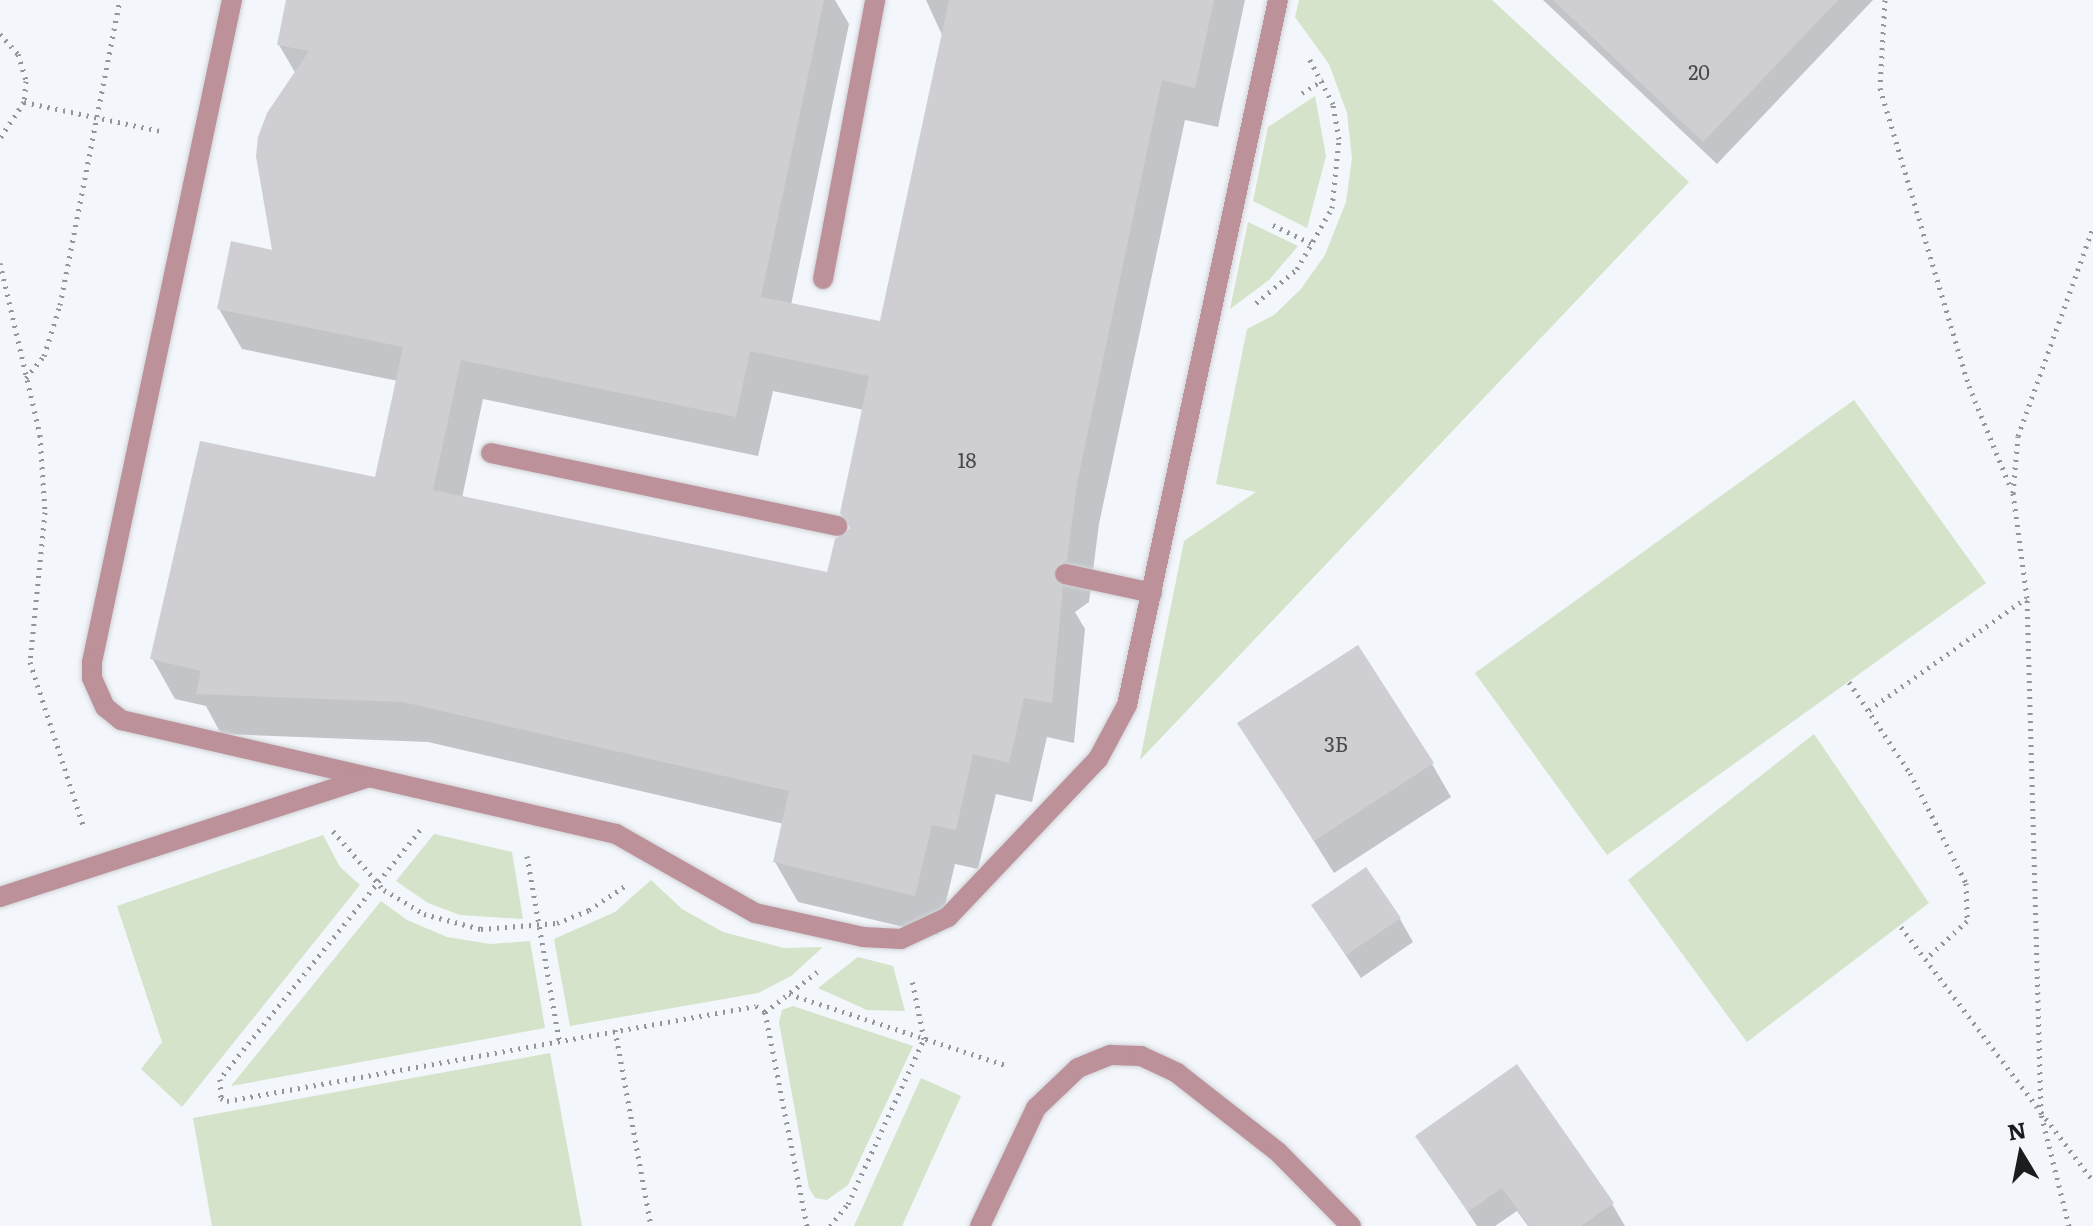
<!DOCTYPE html>
<meta charset="utf-8">
<style>
body{margin:0}
#map{position:relative;width:2093px;height:1226px;overflow:hidden;background:#f3f6fa;font-family:Literata,serif}
div>[style]{position:absolute}
.green>*{inset:0;background:#d4e3c9}
.shadow>*{inset:0;background:#0003}
.building>*{inset:0;background:#cfcfd3}
.path>*{height:5px;margin-top:-2.5px;transform-origin:0;background:repeating-linear-gradient(90deg,#939598 0 2px,transparent 0 8px)}
.roads{filter:drop-shadow(0 0 2px #d0d3d7) drop-shadow(0 0 2px #d0d3d7)}
.service>*{height:20px;margin:-10px;padding:0 10px;transform-origin:10px;border-radius:10px;background:#bc919a}
.minor>*{height:20px;margin:-10px;padding:0 10px;transform-origin:10px;border-radius:10px;background:#bc919a}
span{translate:-50% -50%;white-space:nowrap;text-align:center;line-height:1.15;-webkit-text-stroke:6px #f3f6fa;paint-order:stroke}
.number-label{font-size:20px;color:#48494b}
.number-label span{-webkit-text-stroke-width:0}
.north{position:absolute;left:1981px;top:1114px;width:80px;height:80px;-webkit-text-stroke:6px #f3f6fa;paint-order:stroke;rotate:350deg;font-size:22px;font-weight:700;line-height:32px;text-align:center;color:#1b1c1e}
.north::after{content:'';display:block;margin:auto;width:28px;height:36px;background:#1b1c1e;clip-path:polygon(50% 0,100% 100%,50% 72%,0 100%)}
</style>
<div id="map">
<div class="green">
<i style="clip-path:polygon(1299px 0,1492px 0,1689px 182px,1140px 760px,1184px 541px,1256px 492px,1216px 484px,1247px 329px,1274px 315px,1301px 289px,1325px 255px,1346px 202px,1352px 158px,1347px 113px,1329px 64px,1295px 17px)"></i>
<i style="clip-path:polygon(1315px 96px,1326px 156px,1307px 228px,1253px 201px,1268px 127px)"></i>
<i style="clip-path:polygon(1248px 222px,1298px 246px,1269px 280px,1230px 309px)"></i>
<i style="clip-path:polygon(1854px 400px,1986px 583px,1607px 855px,1475px 673px)"></i>
<i style="clip-path:polygon(1814px 734px,1929px 903px,1747px 1042px,1628px 880px)"></i>
<i style="clip-path:polygon(434px 834px,512px 852px,523px 919px,460px 915px,428px 903px,396px 881px)"></i>
<i style="clip-path:polygon(323px 835px,340px 867px,360px 885px,182px 1107px,141px 1069px,162px 1042px,117px 906px)"></i>
<i style="clip-path:polygon(651px 880px,682px 909px,723px 932px,784px 948px,823px 947px,791px 976px,758px 993px,570px 1026px,554px 939px,615px 912px)"></i>
<i style="clip-path:polygon(381px 901px,407px 920px,447px 937px,490px 944px,530px 941px,545px 1028px,231px 1086px)"></i>
<i style="clip-path:polygon(858px 957px,893px 966px,905px 1011px,867px 1010px,818px 988px)"></i>
<i style="clip-path:polygon(793px 1006px,913px 1046px,848px 1185px,827px 1200px,815px 1198px,809px 1188px,779px 1022px,782px 1010px)"></i>
<i style="clip-path:polygon(550px 1053px,582px 1226px,212px 1226px,193px 1118px)"></i>
<i style="clip-path:polygon(921px 1078px,961px 1096px,902px 1226px,854px 1226px)"></i>
</div>
<div class="shadow">
<i style="clip-path:polygon(evenodd,289px 0,835px 0,849px 24px,791px 305px,882px 324px,943px 37px,926px 0,1245px 0,1218px 127px,1185px 120px,1099px 524px,1089px 602px,1075px 612px,1085px 629px,1074px 743px,1047px 737px,1032px 802px,996px 794px,978px 869px,955px 864px,938px 935px,798px 902px,775px 862px,784px 824px,428px 742px,221px 734px,206px 706px,175px 699px,152px 658px,377px 480px,398px 381px,242px 349px,219px 309px,275px 252px,296px 74px,279px 45px,289px 0,773px 391px,864px 410px,852px 530px,829px 575px,462px 498px,483px 399px,758px 456px,773px 391px)"></i>
<i style="clip-path:polygon(1543px 0,1873px 0,1717px 164px)"></i>
<i style="clip-path:polygon(1240px 724px,1432px 764px,1451px 797px,1334px 873px)"></i>
<i style="clip-path:polygon(1400px 919px,1413px 942px,1361px 978px,1328px 929px)"></i>
<i style="clip-path:polygon(1418px 1136px,1612px 1204px,1625px 1226px,1528px 1226px,1517px 1211px,1495px 1226px,1477px 1226px)"></i>
</div>
<div class="building">
<i style="clip-path:polygon(evenodd,286px 0,824px 0,761px 297px,880px 321px,949px 0,1214px 0,1195px 88px,1162px 80px,1077px 483px,1067px 561px,1052px 572px,1063px 587px,1052px 703px,1024px 698px,1009px 763px,973px 754px,956px 830px,932px 825px,915px 896px,773px 862px,789px 791px,403px 702px,196px 694px,201px 671px,150px 659px,200px 441px,375px 477px,403px 347px,217px 309px,231px 241px,272px 250px,256px 156px,258px 137px,267px 113px,309px 51px,277px 45px,286px 0,750px 351px,869px 376px,840px 513px,850px 528px,835px 539px,827px 572px,433px 490px,461px 360px,736px 417px,750px 351px)"></i>
<i style="clip-path:polygon(1553px 0,1838px 0,1703px 142px)"></i>
<i style="clip-path:polygon(1358px 645px,1434px 763px,1314px 841px,1237px 723px)"></i>
<i style="clip-path:polygon(1366px 867px,1401px 918px,1346px 955px,1311px 905px)"></i>
<i style="clip-path:polygon(1517px 1064px,1614px 1203px,1581px 1226px,1529px 1226px,1502px 1188px,1468px 1212px,1415px 1136px)"></i>
</div>
<div class="path">
<i style="left:1885px;top:0;width:88px;rotate:93.3deg"></i>
<i style="left:1880px;top:88px;width:311px;rotate:73.4deg"></i>
<i style="left:1969px;top:386px;width:111px;rotate:67.8deg"></i>
<i style="left:0;top:34px;width:27px;rotate:48deg"></i>
<i style="left:18px;top:54px;width:28px;rotate:73deg"></i>
<i style="left:26px;top:81px;width:21px;rotate:95deg"></i>
<i style="left:24px;top:102px;width:43px;rotate:123.7deg"></i>
<i style="left:1302px;top:93px;width:25px;rotate:-32deg"></i>
<i style="left:24px;top:102px;width:139px;rotate:12deg"></i>
<i style="left:1273px;top:225px;width:47px;rotate:25.5deg"></i>
<i style="left:0;top:263px;width:177px;rotate:76.9deg"></i>
<i style="left:40px;top:435px;width:77px;rotate:86.3deg"></i>
<i style="left:45px;top:512px;width:151px;rotate:95.7deg"></i>
<i style="left:30px;top:662px;width:171px;rotate:72deg"></i>
<i style="left:1256px;top:303px;width:53px;rotate:-39.7deg"></i>
<i style="left:1297px;top:269px;width:70px;rotate:-60.2deg"></i>
<i style="left:1332px;top:208px;width:69px;rotate:-84.2deg"></i>
<i style="left:1339px;top:139px;width:36px;rotate:-100deg"></i>
<i style="left:1333px;top:104px;width:52px;rotate:-117.6deg"></i>
<i style="left:26px;top:378px;width:28px;rotate:-51deg"></i>
<i style="left:44px;top:356px;width:53px;rotate:-72.6deg"></i>
<i style="left:60px;top:305px;width:311px;rotate:-78.9deg"></i>
<i style="left:1849px;top:682px;width:110px;rotate:56.2deg"></i>
<i style="left:1910px;top:773px;width:123px;rotate:63deg"></i>
<i style="left:1966px;top:883px;width:38px;rotate:88deg"></i>
<i style="left:1967px;top:921px;width:53px;rotate:137.3deg"></i>
<i style="left:1869px;top:710px;width:193px;rotate:-35.5deg"></i>
<i style="left:420px;top:830px;width:319px;rotate:128.8deg"></i>
<i style="left:220px;top:1079px;width:19px;rotate:87deg"></i>
<i style="left:221px;top:1098px;width:7px;rotate:27deg"></i>
<i style="left:227px;top:1101px;width:537px;rotate:-10.18deg"></i>
<i style="left:756px;top:1006px;width:11px;rotate:34deg"></i>
<i style="left:765px;top:1012px;width:218px;rotate:78.9deg"></i>
<i style="left:333px;top:831px;width:78px;rotate:49.2deg"></i>
<i style="left:384px;top:890px;width:47px;rotate:31deg"></i>
<i style="left:424px;top:914px;width:59px;rotate:14.7deg"></i>
<i style="left:481px;top:929px;width:76px;rotate:-4.5deg"></i>
<i style="left:557px;top:923px;width:35px;rotate:-22deg"></i>
<i style="left:589px;top:910px;width:43px;rotate:-33.7deg"></i>
<i style="left:527px;top:856px;width:187px;rotate:80.1deg"></i>
<i style="left:1901px;top:927px;width:318px;rotate:52.9deg"></i>
<i style="left:789px;top:994px;width:231px;rotate:18.2deg"></i>
<i style="left:765px;top:1012px;width:66px;rotate:-37.6deg"></i>
<i style="left:615px;top:1030px;width:199px;rotate:79.6deg"></i>
<i style="left:830px;top:1226px;width:28px;rotate:-51deg"></i>
<i style="left:848px;top:1204px;width:182px;rotate:-65.3deg"></i>
<i style="left:924px;top:1039px;width:60px;rotate:-101.5deg"></i>
<i style="left:2069px;top:1226px;width:115px;rotate:-104deg"></i>
<i style="left:2041px;top:1114px;width:516px;rotate:-91.55deg"></i>
<i style="left:2027px;top:598px;width:106px;rotate:-97.6deg"></i>
<i style="left:2013px;top:493px;width:57px;rotate:-85deg"></i>
<i style="left:2018px;top:436px;width:221px;rotate:-70.2deg"></i>
</div>
<div class="roads">
<div class="service">
<i style="left:232px;top:0;width:677px;rotate:101.94deg"></i>
<i style="left:92px;top:662px;width:16px;rotate:90deg"></i>
<i style="left:92px;top:678px;width:32px;rotate:66deg"></i>
<i style="left:105px;top:707px;width:21px;rotate:39deg"></i>
<i style="left:121px;top:720px;width:508px;rotate:12.97deg"></i>
<i style="left:616px;top:834px;width:160px;rotate:29.6deg"></i>
<i style="left:755px;top:913px;width:111px;rotate:12.5deg"></i>
<i style="left:863px;top:937px;width:38px;rotate:3deg"></i>
<i style="left:901px;top:939px;width:52px;rotate:-25.1deg"></i>
<i style="left:948px;top:917px;width:218px;rotate:-46.5deg"></i>
<i style="left:1098px;top:759px;width:61px;rotate:-61.8deg"></i>
<i style="left:1127px;top:705px;width:721px;rotate:-77.91deg"></i>
<i style="left:823px;top:279px;width:284px;rotate:-79.4deg"></i>
<i style="left:491px;top:453px;width:354px;rotate:11.9deg"></i>
<i style="left:1065px;top:574px;width:89px;rotate:12.3deg"></i>
<i style="left:0;top:897px;width:386px;rotate:-18deg"></i>
</div>
<div class="minor">
<i style="left:980px;top:1226px;width:131px;rotate:-64.6deg"></i>
<i style="left:1036px;top:1108px;width:58px;rotate:-43.6deg"></i>
<i style="left:1078px;top:1068px;width:35px;rotate:-22deg"></i>
<i style="left:1111px;top:1055px;width:30px;rotate:2deg"></i>
<i style="left:1141px;top:1056px;width:40px;rotate:25deg"></i>
<i style="left:1177px;top:1073px;width:128px;rotate:38deg"></i>
<i style="left:1278px;top:1152px;width:104px;rotate:45.4deg"></i>
</div>
</div>
<div class="number-label">
<span style="left:1699px;top:71px">20</span>
<span style="left:967px;top:459px">18</span>
<span style="left:1336px;top:743px">3Б</span>
</div>
<div class="north">N</div>
</div>
